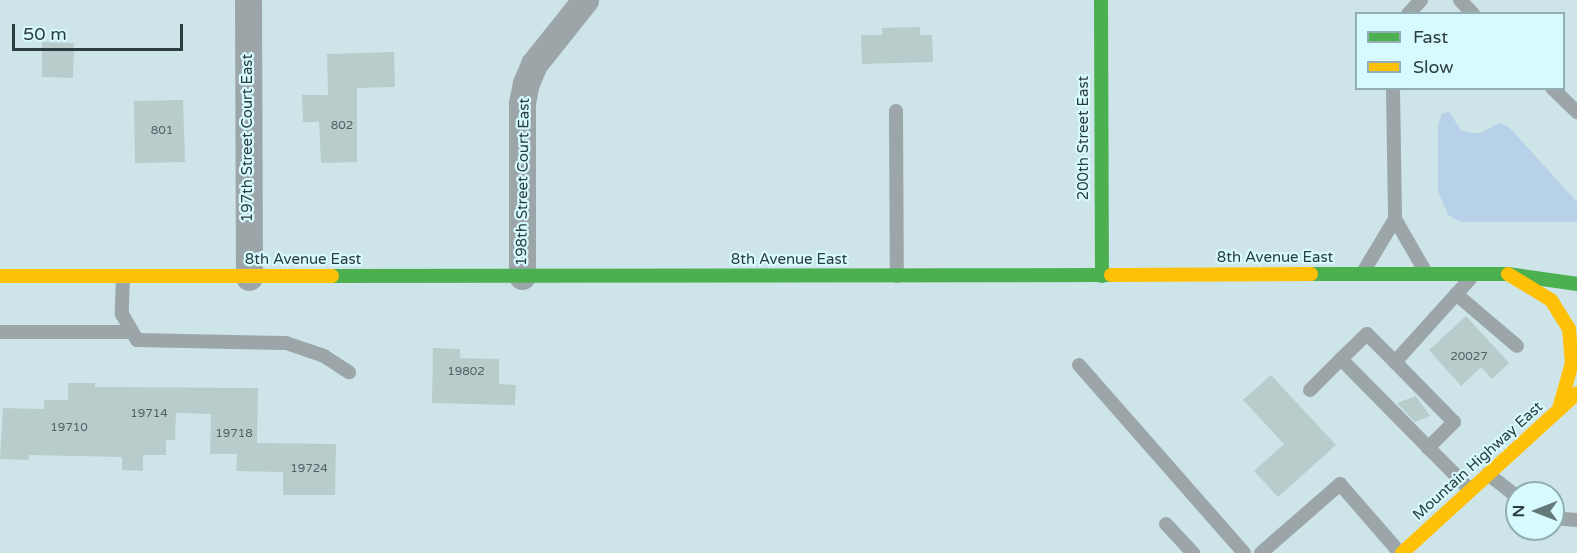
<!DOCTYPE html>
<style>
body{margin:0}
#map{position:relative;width:1577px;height:553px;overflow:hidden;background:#cde5e8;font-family:"Varela Round",sans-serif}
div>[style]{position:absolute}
.water>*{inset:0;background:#b7d1e8}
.building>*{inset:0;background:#b8cccc}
.lane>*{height:14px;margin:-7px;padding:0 7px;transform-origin:7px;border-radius:7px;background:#9ca6a9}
.street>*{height:27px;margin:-13.5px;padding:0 13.5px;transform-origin:13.5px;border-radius:13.5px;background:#9ca6a9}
.fast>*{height:14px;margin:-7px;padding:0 7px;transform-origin:7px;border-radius:7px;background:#4caf50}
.slow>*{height:14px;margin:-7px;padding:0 7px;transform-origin:7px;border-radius:7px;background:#ffc107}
span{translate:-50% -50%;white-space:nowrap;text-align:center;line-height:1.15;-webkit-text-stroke:4.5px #d6fafe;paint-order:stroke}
.number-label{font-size:12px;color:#506364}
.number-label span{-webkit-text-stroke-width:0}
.street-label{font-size:15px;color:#2b3d3f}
.legend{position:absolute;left:1355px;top:12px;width:210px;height:78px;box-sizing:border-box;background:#d6fafe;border:2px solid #92aeb2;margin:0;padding:8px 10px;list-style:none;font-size:18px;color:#2b3d3f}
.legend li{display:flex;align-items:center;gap:12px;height:30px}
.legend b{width:30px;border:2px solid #92aeb2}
.north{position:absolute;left:1505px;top:481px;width:60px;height:60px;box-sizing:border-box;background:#d6fafe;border:2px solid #92aeb2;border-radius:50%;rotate:270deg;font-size:16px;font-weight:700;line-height:24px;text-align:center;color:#2b3d3f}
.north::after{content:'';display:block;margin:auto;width:21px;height:27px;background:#64787a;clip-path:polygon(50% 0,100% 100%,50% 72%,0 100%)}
.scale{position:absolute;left:12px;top:24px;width:171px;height:27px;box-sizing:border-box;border:3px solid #2b3d3f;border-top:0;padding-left:8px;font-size:18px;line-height:21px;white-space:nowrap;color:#2b3d3f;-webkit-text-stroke:4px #d6fafe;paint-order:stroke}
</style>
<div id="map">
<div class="water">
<i style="clip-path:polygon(1449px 112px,1461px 130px,1470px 133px,1481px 133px,1499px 123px,1509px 127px,1577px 202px,1577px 222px,1461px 222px,1448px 215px,1438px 191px,1438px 125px,1442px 113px)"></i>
</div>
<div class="building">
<i style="clip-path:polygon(920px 27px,920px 35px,932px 35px,933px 62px,862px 64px,861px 35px,882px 35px,882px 28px)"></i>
<i style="clip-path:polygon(42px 42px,74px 43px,73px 78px,42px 77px)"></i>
<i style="clip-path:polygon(394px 52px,395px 87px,357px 88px,357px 162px,321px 163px,319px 122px,303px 122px,302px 95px,328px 95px,327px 54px)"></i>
<i style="clip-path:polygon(183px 100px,185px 162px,135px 163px,134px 101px)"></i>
<i style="clip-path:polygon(1466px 316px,1509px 363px,1492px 379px,1481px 367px,1461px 386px,1429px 350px)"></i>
<i style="clip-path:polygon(433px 348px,460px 349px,460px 358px,499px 359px,499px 384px,516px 385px,515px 405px,432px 403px)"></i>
<i style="clip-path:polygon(1271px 375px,1336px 445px,1278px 497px,1254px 471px,1284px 444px,1243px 400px)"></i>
<i style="clip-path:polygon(68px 383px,95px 383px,95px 387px,258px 388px,257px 443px,336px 444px,335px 495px,283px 495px,283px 472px,236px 471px,237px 454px,210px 454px,211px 414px,176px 413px,175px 440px,166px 440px,166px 455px,143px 455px,143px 471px,122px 470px,122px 457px,29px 455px,29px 460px,0 459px,3px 408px,44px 409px,44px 400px,68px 400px)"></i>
<i style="clip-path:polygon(1416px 396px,1430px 416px,1415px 422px,1397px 403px)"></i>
</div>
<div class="lane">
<i style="left:1460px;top:0;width:19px;rotate:47deg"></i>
<i style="left:1408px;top:14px;width:19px;rotate:-47deg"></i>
<i style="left:1393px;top:88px;width:131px;rotate:89.1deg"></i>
<i style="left:1395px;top:219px;width:62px;rotate:60.1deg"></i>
<i style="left:1552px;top:88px;width:35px;rotate:44deg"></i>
<i style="left:896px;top:111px;width:165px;rotate:89.7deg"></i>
<i style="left:1362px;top:274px;width:64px;rotate:-59deg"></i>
<i style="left:123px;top:276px;width:38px;rotate:92deg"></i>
<i style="left:122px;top:314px;width:30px;rotate:60deg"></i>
<i style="left:137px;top:340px;width:149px;rotate:1.2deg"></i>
<i style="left:286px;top:343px;width:40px;rotate:18.9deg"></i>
<i style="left:324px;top:356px;width:30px;rotate:33deg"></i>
<i style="left:1456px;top:294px;width:80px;rotate:40.4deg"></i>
<i style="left:0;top:332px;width:131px"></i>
<i style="left:1341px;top:359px;width:36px;rotate:-44deg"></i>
<i style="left:1367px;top:334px;width:40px;rotate:45deg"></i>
<i style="left:1395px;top:362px;width:84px;rotate:45.5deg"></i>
<i style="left:1454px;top:422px;width:37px;rotate:135deg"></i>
<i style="left:1395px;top:362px;width:112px;rotate:-47.9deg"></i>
<i style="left:1079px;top:365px;width:250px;rotate:48.7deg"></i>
<i style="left:1310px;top:390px;width:44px;rotate:-45deg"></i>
<i style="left:1341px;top:359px;width:184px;rotate:45.4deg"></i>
<i style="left:1488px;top:474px;width:37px;rotate:38deg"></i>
<i style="left:1553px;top:518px;width:24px;rotate:5deg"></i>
<i style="left:1166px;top:524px;width:40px;rotate:47deg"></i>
<i style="left:1261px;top:553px;width:105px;rotate:-41.1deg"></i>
<i style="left:1340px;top:484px;width:91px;rotate:49deg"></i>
</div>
<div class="street">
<i style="left:248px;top:0;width:277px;rotate:89.8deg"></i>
<i style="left:522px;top:276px;width:173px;rotate:-90deg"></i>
<i style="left:522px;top:103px;width:20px;rotate:-79deg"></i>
<i style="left:526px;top:83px;width:21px;rotate:-67deg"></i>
<i style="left:534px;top:64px;width:82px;rotate:-51.4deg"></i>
</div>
<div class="fast">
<i style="left:1101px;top:0;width:276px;rotate:89.8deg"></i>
<i style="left:1311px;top:274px;width:197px"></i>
<i style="left:1508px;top:274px;width:70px;rotate:8.2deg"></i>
<i style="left:332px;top:276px;width:779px;rotate:-0.07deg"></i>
</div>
<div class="slow">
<i style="left:1508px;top:274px;width:50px;rotate:31.2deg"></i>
<i style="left:1551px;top:300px;width:34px;rotate:58deg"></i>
<i style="left:1569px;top:329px;width:34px;rotate:85deg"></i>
<i style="left:1572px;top:363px;width:48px;rotate:105.8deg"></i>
<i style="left:1111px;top:275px;width:200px;rotate:-0.3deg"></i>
<i style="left:0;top:276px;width:332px"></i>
<i style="left:1402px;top:553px;width:237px;rotate:-42.4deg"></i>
</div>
<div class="number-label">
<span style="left:342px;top:126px">802</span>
<span style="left:162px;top:131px">801</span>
<span style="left:1469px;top:357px">20027</span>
<span style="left:466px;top:372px">19802</span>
<span style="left:149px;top:414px">19714</span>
<span style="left:69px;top:428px">19710</span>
<span style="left:234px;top:434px">19718</span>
<span style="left:309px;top:469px">19724</span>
</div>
<div class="street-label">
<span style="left:248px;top:138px;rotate:-90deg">197th Street Court East</span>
<span style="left:1084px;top:138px;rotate:-90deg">200th Street East</span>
<span style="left:523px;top:182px;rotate:-89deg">198th Street Court East</span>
<span style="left:1275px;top:258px">8th Avenue East</span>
<span style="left:303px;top:260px">8th Avenue East</span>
<span style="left:789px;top:260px">8th Avenue East</span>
<span style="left:1478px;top:461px;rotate:-42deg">Mountain Highway East</span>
</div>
<ul class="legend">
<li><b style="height:8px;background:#4caf50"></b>Fast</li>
<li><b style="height:8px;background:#ffc107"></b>Slow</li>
</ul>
<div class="north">N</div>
<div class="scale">50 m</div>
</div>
